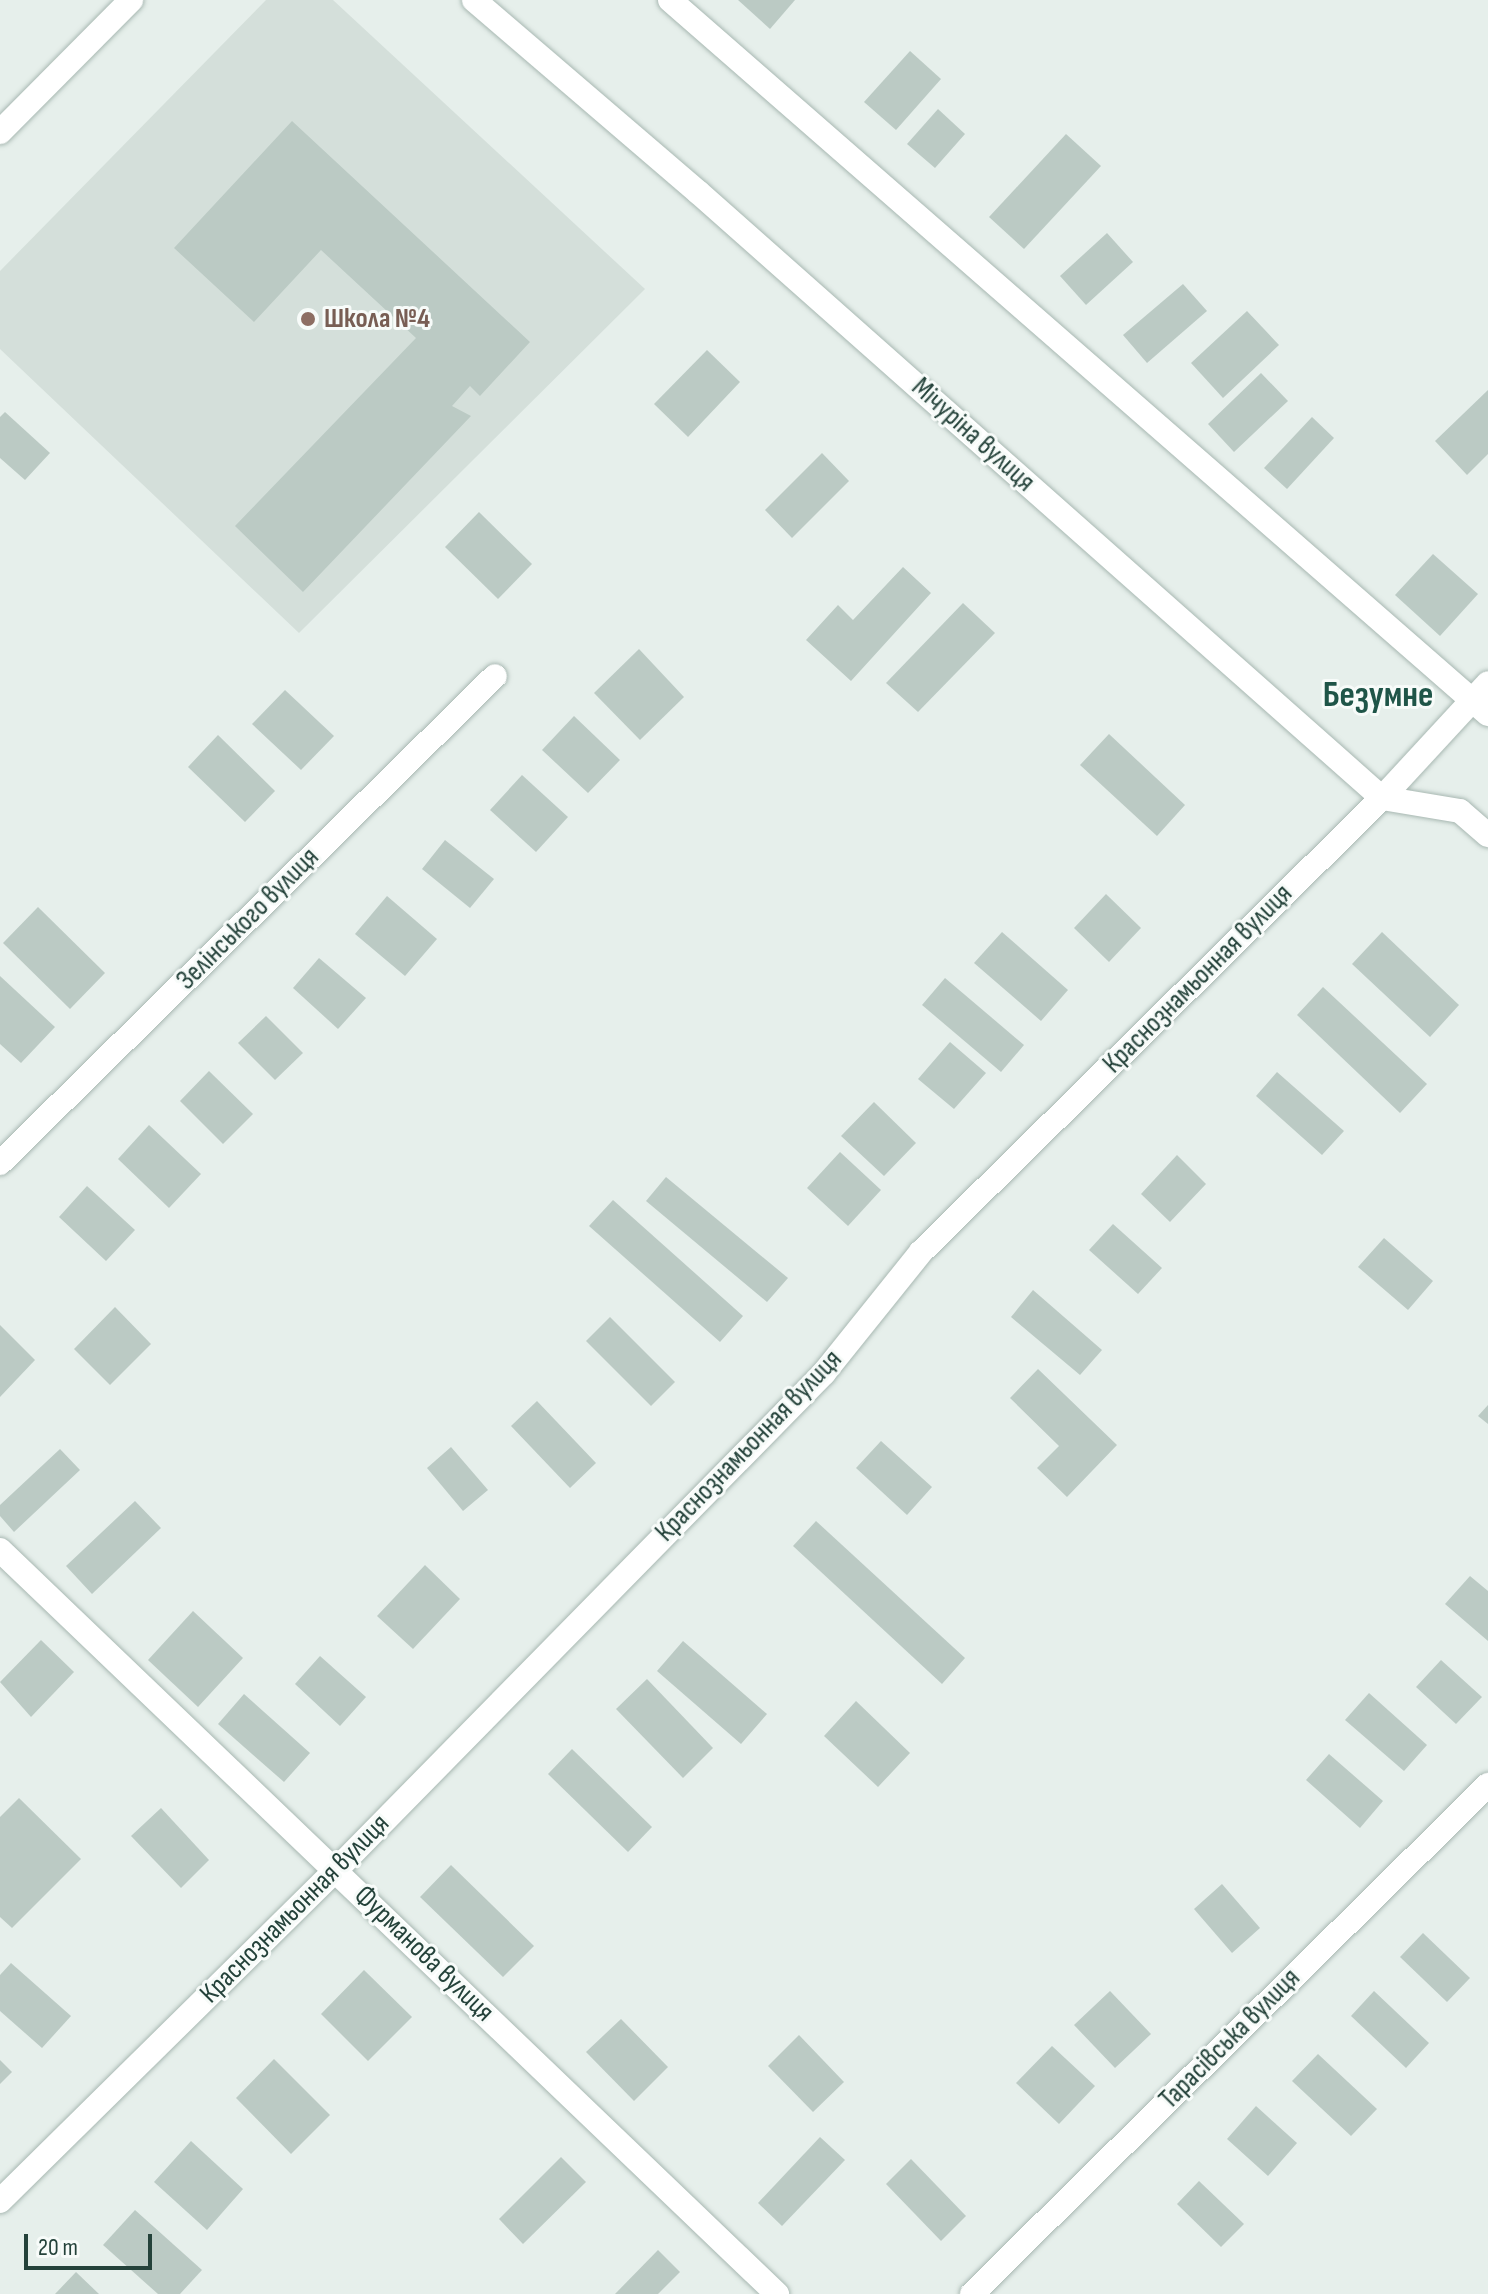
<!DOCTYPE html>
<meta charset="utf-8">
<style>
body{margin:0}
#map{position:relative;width:1488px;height:2294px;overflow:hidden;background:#e6efeb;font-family:"Sofia Sans Condensed",sans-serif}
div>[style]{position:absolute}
.built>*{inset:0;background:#d4dfda}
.building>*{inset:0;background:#bbcac4}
.roads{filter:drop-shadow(0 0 2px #a8b8b2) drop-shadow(0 0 2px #a8b8b2)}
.minor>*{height:24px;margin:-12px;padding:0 12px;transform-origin:12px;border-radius:12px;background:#fff}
.dots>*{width:22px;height:22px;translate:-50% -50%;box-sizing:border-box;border:4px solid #f7fbf9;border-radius:50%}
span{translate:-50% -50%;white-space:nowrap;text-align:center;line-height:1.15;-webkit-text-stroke:6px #f7fbf9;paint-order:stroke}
.education-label{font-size:28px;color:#785e54;font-weight:700}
.left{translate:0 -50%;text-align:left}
.street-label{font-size:28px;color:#24423a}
.district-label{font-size:36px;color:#1f5548;font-weight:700}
.scale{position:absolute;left:24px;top:2234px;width:128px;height:36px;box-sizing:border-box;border:4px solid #24423a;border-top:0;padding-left:10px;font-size:24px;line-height:28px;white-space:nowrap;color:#24423a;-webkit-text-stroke:6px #f7fbf9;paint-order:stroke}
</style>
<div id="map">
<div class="built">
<i style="clip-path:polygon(266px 0,333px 0,645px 289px,299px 633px,0 349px,0 271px)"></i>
</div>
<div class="building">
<i style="clip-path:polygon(738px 0,795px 0,770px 29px)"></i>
<i style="clip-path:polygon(910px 51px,941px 79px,896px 130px,864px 102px)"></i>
<i style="clip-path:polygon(938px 109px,965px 134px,935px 168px,907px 144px)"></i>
<i style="clip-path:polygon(292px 121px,530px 342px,480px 396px,470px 386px,452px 406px,471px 416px,303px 592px,235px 526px,416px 338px,321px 250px,254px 322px,174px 248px)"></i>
<i style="clip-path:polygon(1066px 134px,1101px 166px,1024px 249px,989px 217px)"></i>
<i style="clip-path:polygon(1107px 233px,1133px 262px,1086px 305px,1060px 276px)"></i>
<i style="clip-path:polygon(1183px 284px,1207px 311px,1147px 363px,1123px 335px)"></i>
<i style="clip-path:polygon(1247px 311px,1279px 345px,1223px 398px,1191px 363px)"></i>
<i style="clip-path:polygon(707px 350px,740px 382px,688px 437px,654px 404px)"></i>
<i style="clip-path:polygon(1261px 373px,1288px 401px,1234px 452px,1208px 424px)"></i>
<i style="clip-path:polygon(1488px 390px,1488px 454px,1467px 475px,1435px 441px)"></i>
<i style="clip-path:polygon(5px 412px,50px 453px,25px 480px,0 458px,0 417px)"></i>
<i style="clip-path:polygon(1312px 417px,1334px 438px,1287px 489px,1264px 468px)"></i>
<i style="clip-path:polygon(822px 453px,849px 481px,792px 538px,765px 510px)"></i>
<i style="clip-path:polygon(479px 512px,532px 564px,498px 599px,445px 547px)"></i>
<i style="clip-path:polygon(1433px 554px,1478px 594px,1440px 636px,1395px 595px)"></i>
<i style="clip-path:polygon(903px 567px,931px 593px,851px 681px,806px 640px,838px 605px,853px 620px)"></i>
<i style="clip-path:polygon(963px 603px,995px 633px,918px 712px,886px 683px)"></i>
<i style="clip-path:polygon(639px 649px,684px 697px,640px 740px,594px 693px)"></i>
<i style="clip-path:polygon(285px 690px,334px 736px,301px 770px,252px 724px)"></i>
<i style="clip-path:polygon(574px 716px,620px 760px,588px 793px,542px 750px)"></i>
<i style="clip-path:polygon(1109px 734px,1185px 805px,1157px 836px,1080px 765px)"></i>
<i style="clip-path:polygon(218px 735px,275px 791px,245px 822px,188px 767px)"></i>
<i style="clip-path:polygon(522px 775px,568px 817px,536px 852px,490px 810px)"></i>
<i style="clip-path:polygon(445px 840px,494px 879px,470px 908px,422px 869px)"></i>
<i style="clip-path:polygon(1106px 894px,1141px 928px,1109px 962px,1074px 928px)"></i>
<i style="clip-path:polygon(387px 896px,437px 939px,405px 976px,355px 934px)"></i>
<i style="clip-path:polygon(38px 907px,105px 973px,70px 1009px,3px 943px)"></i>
<i style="clip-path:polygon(1002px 932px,1068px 990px,1041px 1021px,974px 963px)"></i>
<i style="clip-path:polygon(1382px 932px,1459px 1005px,1430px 1037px,1352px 964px)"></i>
<i style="clip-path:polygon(319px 958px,366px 998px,338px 1029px,293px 988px)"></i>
<i style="clip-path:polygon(0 976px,55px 1027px,21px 1063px,0 1044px)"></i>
<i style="clip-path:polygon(945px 978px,1024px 1045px,1001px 1072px,922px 1005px)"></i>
<i style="clip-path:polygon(1323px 987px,1427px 1084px,1400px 1113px,1297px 1015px)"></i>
<i style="clip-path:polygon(266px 1016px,303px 1053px,275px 1080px,238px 1043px)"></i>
<i style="clip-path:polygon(950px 1042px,986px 1073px,954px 1109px,918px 1079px)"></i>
<i style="clip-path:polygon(209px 1071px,253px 1114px,223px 1144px,180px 1101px)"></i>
<i style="clip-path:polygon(1277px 1072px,1344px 1131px,1322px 1155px,1256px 1096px)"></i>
<i style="clip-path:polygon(874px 1102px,916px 1143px,884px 1176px,841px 1136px)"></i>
<i style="clip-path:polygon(149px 1125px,201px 1174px,169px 1208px,118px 1159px)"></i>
<i style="clip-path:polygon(840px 1152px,881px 1190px,848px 1226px,807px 1188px)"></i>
<i style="clip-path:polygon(1177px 1155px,1206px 1184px,1170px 1222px,1141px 1194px)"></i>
<i style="clip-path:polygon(666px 1177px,788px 1278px,767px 1302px,646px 1201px)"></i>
<i style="clip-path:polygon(87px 1186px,135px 1230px,106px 1261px,59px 1217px)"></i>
<i style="clip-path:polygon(613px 1200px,743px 1316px,720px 1342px,589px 1226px)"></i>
<i style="clip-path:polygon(1113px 1224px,1162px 1268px,1138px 1294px,1089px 1250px)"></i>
<i style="clip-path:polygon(1384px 1238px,1433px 1281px,1408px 1310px,1358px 1267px)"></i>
<i style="clip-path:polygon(1033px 1290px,1102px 1350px,1080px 1375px,1011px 1317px)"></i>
<i style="clip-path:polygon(115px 1307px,151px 1344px,110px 1385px,74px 1349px)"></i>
<i style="clip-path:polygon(610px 1317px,675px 1382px,651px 1406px,586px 1341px)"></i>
<i style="clip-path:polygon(0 1325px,35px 1360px,0 1397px)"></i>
<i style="clip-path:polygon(1038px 1369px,1117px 1445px,1067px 1497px,1037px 1468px,1059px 1446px,1010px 1398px)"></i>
<i style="clip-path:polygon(537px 1401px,596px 1463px,570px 1488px,511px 1426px)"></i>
<i style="clip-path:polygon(1488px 1405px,1488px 1424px,1478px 1416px)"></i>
<i style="clip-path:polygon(881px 1441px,932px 1487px,907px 1515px,856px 1468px)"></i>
<i style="clip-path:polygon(451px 1447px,488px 1490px,463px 1511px,427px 1468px)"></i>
<i style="clip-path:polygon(60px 1449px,80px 1470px,14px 1532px,0 1516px,0 1505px)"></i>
<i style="clip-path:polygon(135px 1501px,161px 1528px,92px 1594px,66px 1566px)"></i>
<i style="clip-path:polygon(816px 1521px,965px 1658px,942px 1684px,793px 1546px)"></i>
<i style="clip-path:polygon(425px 1565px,460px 1599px,413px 1649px,377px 1616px)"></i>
<i style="clip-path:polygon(1470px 1576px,1488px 1591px,1488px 1641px,1445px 1604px)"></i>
<i style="clip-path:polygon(193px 1611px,243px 1658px,198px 1707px,148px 1660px)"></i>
<i style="clip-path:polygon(41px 1640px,74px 1672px,31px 1717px,0 1682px)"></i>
<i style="clip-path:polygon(683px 1641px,767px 1714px,741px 1744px,657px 1671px)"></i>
<i style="clip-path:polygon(320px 1656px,366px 1697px,340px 1726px,295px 1684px)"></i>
<i style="clip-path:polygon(1441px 1660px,1482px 1697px,1456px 1724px,1416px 1687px)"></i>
<i style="clip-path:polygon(647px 1679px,713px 1748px,683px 1778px,616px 1709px)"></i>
<i style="clip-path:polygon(1369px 1693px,1427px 1745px,1404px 1771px,1345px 1720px)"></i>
<i style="clip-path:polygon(244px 1694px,310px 1753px,284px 1782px,218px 1724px)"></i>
<i style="clip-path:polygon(856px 1701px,910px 1753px,878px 1787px,824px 1736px)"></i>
<i style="clip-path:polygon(572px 1749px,652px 1827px,628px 1852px,548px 1774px)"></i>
<i style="clip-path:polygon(1329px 1754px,1383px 1801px,1360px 1828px,1306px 1780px)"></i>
<i style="clip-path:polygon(19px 1798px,81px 1859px,12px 1928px,0 1917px,0 1817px)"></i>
<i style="clip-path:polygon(161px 1808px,209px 1860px,181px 1888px,131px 1836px)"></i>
<i style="clip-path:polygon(451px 1865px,534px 1946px,503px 1977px,420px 1897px)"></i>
<i style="clip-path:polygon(1222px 1884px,1260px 1928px,1232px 1953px,1194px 1909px)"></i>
<i style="clip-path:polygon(1423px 1933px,1470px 1978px,1447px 2002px,1400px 1957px)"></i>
<i style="clip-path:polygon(11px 1963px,71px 2016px,42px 2048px,0 2011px,0 1975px)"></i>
<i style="clip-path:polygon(364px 1970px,412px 2017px,368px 2061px,321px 2014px)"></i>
<i style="clip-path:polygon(1110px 1991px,1151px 2034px,1115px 2068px,1074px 2025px)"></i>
<i style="clip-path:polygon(1374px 1991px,1429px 2043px,1406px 2068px,1351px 2016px)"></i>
<i style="clip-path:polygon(621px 2019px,668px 2067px,634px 2101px,586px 2052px)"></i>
<i style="clip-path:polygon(799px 2035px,844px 2082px,813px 2112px,768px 2066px)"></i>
<i style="clip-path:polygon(1052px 2046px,1095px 2086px,1059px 2124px,1016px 2083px)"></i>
<i style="clip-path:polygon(1318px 2054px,1377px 2109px,1351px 2136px,1292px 2081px)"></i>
<i style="clip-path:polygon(274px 2059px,330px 2115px,291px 2154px,236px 2098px)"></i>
<i style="clip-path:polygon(0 2060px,12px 2072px,0 2084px)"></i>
<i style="clip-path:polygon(1256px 2106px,1297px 2143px,1268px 2176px,1227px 2139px)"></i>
<i style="clip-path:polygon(820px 2137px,845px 2160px,782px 2226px,758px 2203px)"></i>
<i style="clip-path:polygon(191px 2141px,243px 2189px,207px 2230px,154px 2182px)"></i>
<i style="clip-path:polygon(561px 2157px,586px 2182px,523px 2244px,499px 2219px)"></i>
<i style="clip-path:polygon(911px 2159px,966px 2216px,941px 2241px,886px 2184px)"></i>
<i style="clip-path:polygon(1199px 2181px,1244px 2224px,1221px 2247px,1177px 2204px)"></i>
<i style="clip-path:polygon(135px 2210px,202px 2270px,180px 2294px,158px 2294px,103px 2245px)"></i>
<i style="clip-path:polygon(658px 2250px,680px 2272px,658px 2294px,615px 2294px)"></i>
<i style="clip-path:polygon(76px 2272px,99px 2294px,55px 2294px)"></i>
</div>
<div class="roads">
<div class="minor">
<i style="left:474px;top:0;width:295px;rotate:40.6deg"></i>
<i style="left:698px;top:192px;width:914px;rotate:41.54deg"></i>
<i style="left:1382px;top:798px;width:79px;rotate:9.5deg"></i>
<i style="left:1460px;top:811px;width:37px;rotate:41deg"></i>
<i style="left:670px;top:0;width:1086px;rotate:41.12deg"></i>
<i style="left:0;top:132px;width:186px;rotate:-45.2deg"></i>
<i style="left:0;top:1163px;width:694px;rotate:-44.53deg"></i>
<i style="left:0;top:1550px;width:1076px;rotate:43.76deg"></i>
<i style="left:0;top:2201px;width:473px;rotate:-44.6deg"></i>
<i style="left:337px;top:1869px;width:695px;rotate:-45.52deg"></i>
<i style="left:824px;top:1373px;width:155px;rotate:-51.3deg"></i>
<i style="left:921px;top:1252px;width:647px;rotate:-44.56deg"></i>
<i style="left:1382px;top:798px;width:156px;rotate:-47.3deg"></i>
<i style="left:972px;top:2294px;width:725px;rotate:-44.61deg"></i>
</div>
</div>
<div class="dots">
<i style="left:308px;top:319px;background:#8d6e63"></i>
</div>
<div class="education-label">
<span class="left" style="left:324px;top:319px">Школа №4</span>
</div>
<div class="street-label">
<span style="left:973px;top:435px;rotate:42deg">Мічуріна вулиця</span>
<span style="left:248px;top:919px;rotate:-45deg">Зелінського вулиця</span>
<span style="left:1198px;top:979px;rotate:-45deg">Краснознамьонная вулиця</span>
<span style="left:749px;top:1446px;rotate:-46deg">Краснознамьонная вулиця</span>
<span style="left:295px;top:1909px;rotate:-45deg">Краснознамьонная вулиця</span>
<span style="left:424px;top:1954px;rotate:44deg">Фурманова вулиця</span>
<span style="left:1230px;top:2039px;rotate:-45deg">Тарасівська вулиця</span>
</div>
<div class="district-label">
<span style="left:1378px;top:696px">Безумне</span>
</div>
<div class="scale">20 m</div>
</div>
